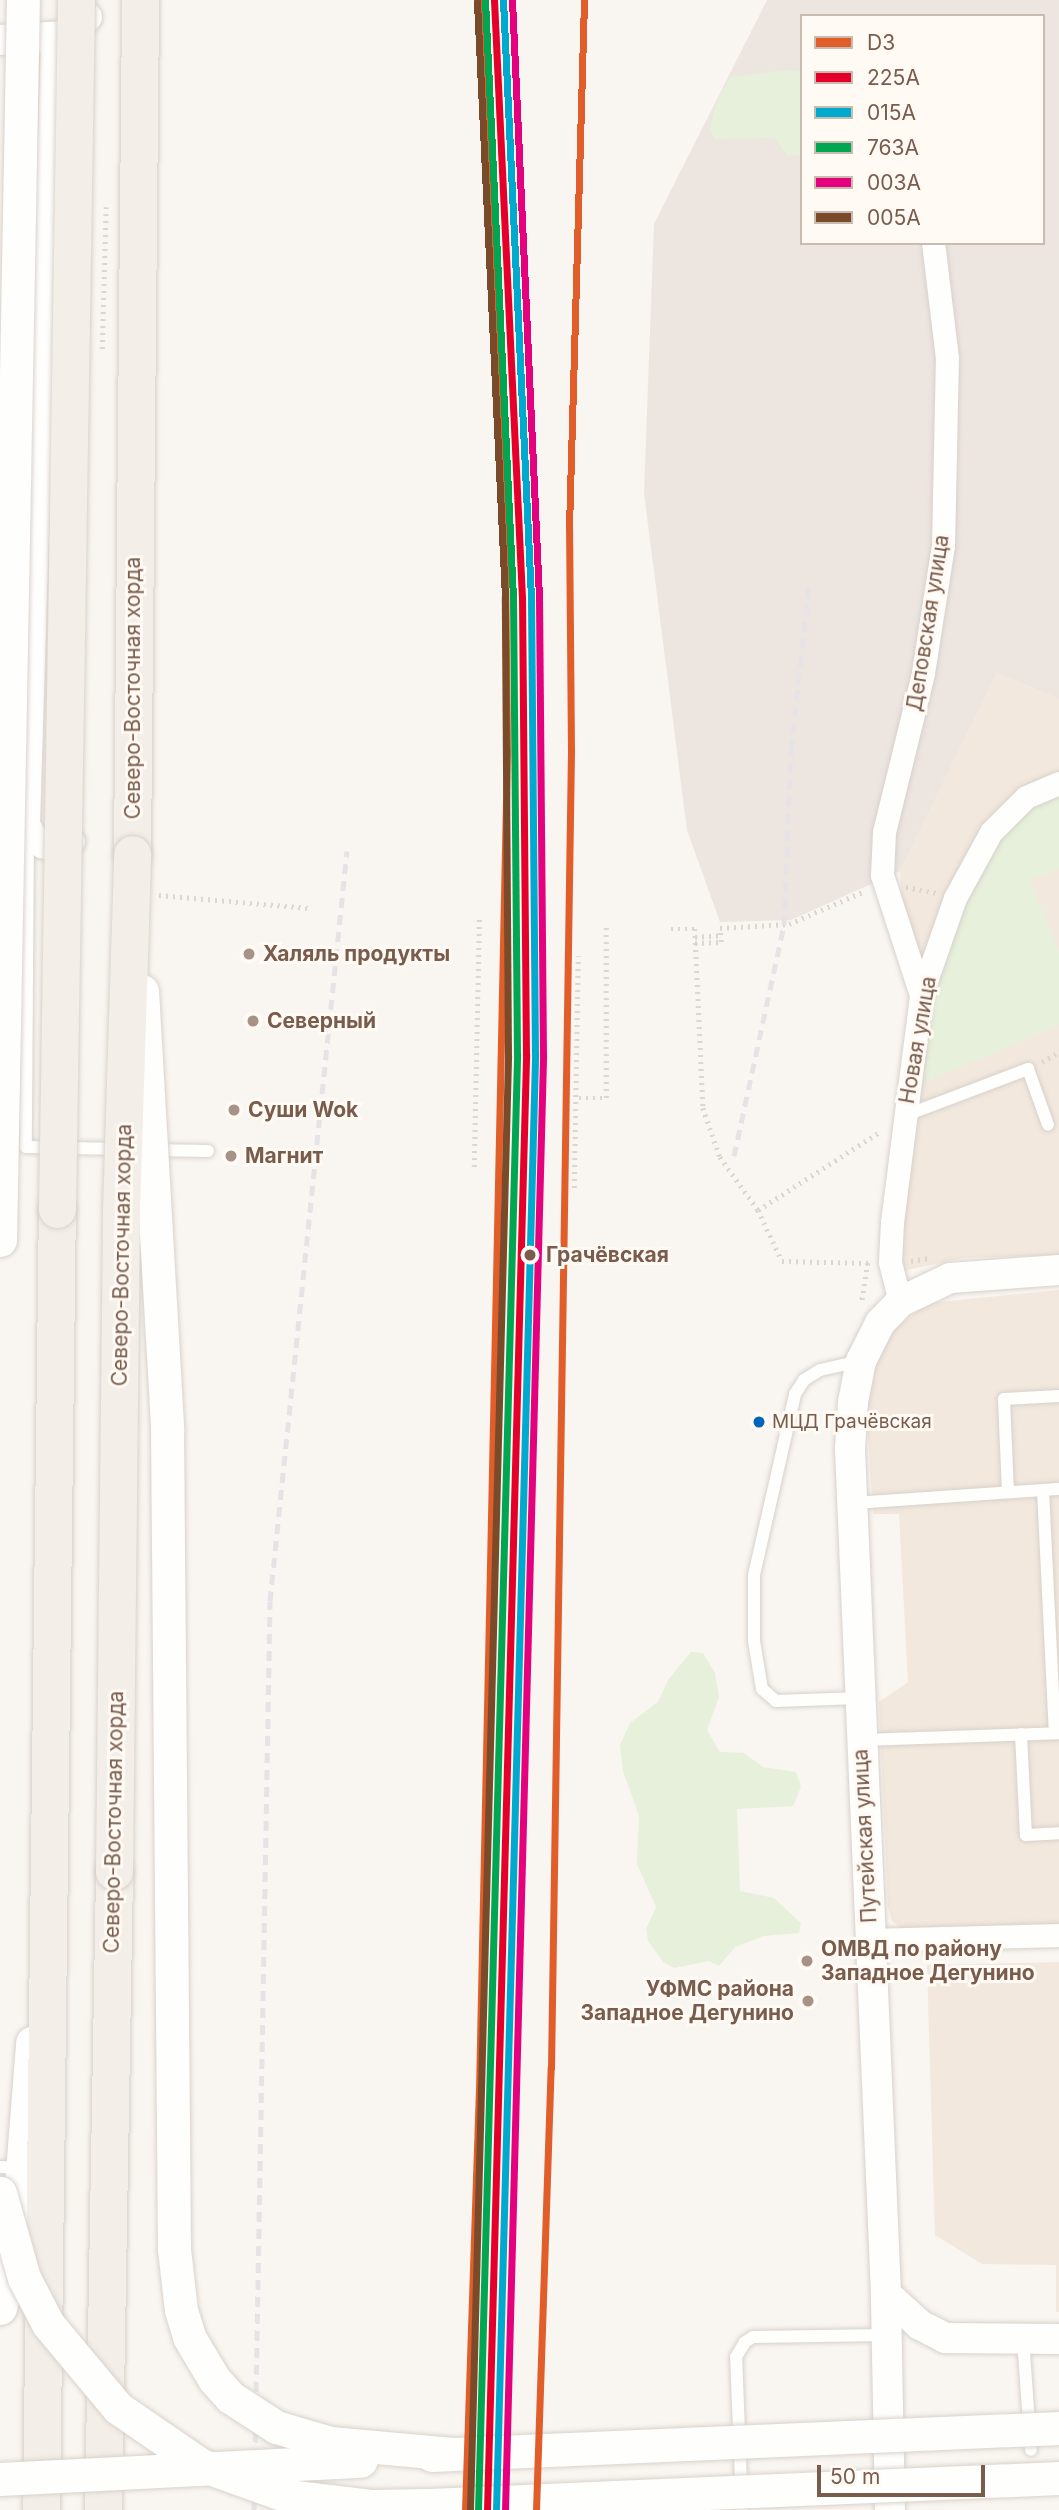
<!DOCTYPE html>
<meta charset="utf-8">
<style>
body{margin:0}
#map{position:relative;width:1059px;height:2510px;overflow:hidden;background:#f9f5f0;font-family:Inter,sans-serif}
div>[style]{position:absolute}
.residential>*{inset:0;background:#f2e8de}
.industrial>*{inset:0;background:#ede5e0}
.green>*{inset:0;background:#e7f0db}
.path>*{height:4.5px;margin-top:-2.25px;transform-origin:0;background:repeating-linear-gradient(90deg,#dcd5d0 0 2px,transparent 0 7px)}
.roads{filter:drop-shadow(0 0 2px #d7d1cb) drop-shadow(0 0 2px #d7d1cb)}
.service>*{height:12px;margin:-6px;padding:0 6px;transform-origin:6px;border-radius:6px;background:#fefefd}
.minor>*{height:23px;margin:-11.5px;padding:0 11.5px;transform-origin:11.5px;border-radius:11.5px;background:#fefefd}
.tertiary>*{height:30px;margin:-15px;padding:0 15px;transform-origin:15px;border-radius:15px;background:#fefefd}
.secondary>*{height:33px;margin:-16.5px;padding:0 16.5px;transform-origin:16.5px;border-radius:16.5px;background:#fefefd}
.primary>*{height:37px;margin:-18.5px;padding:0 18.5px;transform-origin:18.5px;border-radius:18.5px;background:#f3eee8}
.rail>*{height:5px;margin-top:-2.5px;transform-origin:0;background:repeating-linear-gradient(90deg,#e6e3e7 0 10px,transparent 0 17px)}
.bridges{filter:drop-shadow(0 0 2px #d9d2cb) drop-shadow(0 0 2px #d9d2cb)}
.secondary-bridge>*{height:33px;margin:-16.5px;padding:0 16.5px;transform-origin:16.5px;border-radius:16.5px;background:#fefefd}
.primary-bridge>*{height:37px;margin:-18.5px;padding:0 18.5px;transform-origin:18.5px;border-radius:18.5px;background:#f3eee8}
.rail-1>*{height:7px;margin:-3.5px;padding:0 3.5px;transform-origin:3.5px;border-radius:3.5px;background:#e15d29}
.rail-2>*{height:7px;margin:-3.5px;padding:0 3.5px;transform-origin:3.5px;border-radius:3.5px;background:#e4002b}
.rail-3>*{height:7px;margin:-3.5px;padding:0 3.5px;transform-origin:3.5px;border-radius:3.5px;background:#00a9ce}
.rail-4>*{height:7px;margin:-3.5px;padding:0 3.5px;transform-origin:3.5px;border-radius:3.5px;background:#00a651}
.rail-5>*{height:7px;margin:-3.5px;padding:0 3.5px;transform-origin:3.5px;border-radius:3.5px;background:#e5007d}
.rail-6>*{height:7px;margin:-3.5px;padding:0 3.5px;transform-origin:3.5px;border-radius:3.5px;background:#7a4b2a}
.dots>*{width:19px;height:19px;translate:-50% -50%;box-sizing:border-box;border:4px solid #fffaf3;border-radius:50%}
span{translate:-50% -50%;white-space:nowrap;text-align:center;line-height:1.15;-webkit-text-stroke:6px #fffaf3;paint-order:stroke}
.bus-label{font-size:19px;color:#7a5c4d}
.left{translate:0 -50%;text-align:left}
.street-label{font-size:21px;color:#7a5c4d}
.poi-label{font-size:21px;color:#7a5c4d;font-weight:700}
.right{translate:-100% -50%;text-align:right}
.stop-label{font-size:21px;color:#7a5c4d;font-weight:700}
.legend{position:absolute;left:800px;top:14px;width:245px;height:231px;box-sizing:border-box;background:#fffaf3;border:2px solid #cabbb1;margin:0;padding:9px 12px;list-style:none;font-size:21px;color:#7a5c4d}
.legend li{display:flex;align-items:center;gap:14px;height:35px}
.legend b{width:35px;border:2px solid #cabbb1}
.scale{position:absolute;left:817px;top:2465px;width:168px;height:32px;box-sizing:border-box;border:4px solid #7a5c4d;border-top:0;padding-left:9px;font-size:21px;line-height:24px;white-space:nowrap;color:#7a5c4d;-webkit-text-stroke:5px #fffaf3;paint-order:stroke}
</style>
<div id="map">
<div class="residential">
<i style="clip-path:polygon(997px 673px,1059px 699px,1059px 1255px,964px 1258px,902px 1271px,880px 1256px,909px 1002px,900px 871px)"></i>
<i style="clip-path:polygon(1059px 1290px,1059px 1924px,904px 1930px,892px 1921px,888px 1907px,879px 1702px,908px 1682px,899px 1514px,873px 1514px,866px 1406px,873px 1372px,889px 1333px,929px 1303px)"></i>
<i style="clip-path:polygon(1059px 1962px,1059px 2312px,1056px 2312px,1056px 2265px,982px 2264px,935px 2235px,927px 1965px)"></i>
</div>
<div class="industrial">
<i style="clip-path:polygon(evenodd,767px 0,1059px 0,1059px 699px,997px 673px,900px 871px,791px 920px,720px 922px,687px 830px,644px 493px,654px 224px,767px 0,802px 16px,1043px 16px,1043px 243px,802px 243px,802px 16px)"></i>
</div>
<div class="green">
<i style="clip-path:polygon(787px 70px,802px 72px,800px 155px,788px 156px,774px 138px,715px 139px,710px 129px,715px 106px,730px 77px)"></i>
<i style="clip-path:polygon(1059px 790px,1059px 869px,1030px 880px,1059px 951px,1059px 1025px,920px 1084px,937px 978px,967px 887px,998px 834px,1030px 801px)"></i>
<i style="clip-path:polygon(691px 1652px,703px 1653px,715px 1673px,719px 1697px,707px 1730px,720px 1752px,744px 1753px,763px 1767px,796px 1772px,801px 1787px,793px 1806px,737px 1809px,740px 1891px,774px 1898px,801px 1923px,799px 1933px,764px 1936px,735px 1947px,719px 1966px,709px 1961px,674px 1968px,663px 1962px,648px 1941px,646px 1929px,656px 1907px,637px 1864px,639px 1816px,623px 1771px,620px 1745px,630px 1723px,658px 1702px,668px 1680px)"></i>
</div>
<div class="path">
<i style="left:102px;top:349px;width:142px;rotate:-88.4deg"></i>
<i style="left:906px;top:887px;width:31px;rotate:11deg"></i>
<i style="left:159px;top:895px;width:150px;rotate:5deg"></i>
<i style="left:671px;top:929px;width:24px"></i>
<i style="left:695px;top:929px;width:179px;rotate:87.4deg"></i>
<i style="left:703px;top:1108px;width:52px;rotate:70.9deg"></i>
<i style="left:720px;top:1157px;width:65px;rotate:54.4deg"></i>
<i style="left:758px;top:1210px;width:56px;rotate:64.8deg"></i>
<i style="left:782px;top:1261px;width:86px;rotate:1.3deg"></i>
<i style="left:868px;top:1263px;width:39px;rotate:99deg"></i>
<i style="left:695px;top:937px;width:26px;rotate:-4deg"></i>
<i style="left:695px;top:943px;width:26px;rotate:-2deg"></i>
<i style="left:721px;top:942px;width:14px;rotate:-94deg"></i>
<i style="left:720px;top:928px;width:69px;rotate:-3.3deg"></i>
<i style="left:789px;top:924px;width:83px;rotate:-23.5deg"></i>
<i style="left:1042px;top:1062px;width:20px;rotate:-30deg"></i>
<i style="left:579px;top:1098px;width:27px"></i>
<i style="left:606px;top:1098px;width:171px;rotate:-90deg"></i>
<i style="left:474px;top:1167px;width:249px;rotate:-88.8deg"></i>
<i style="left:574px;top:1188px;width:232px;rotate:-89deg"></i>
<i style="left:758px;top:1210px;width:146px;rotate:-32.7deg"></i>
<i style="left:911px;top:1261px;width:19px;rotate:-9deg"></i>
</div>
<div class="roads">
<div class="service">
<i style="left:28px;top:831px;width:316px;rotate:90.4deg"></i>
<i style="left:26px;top:1147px;width:93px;rotate:1.2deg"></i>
<i style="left:904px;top:1116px;width:133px;rotate:-20.8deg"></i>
<i style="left:1028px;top:1069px;width:59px;rotate:70.3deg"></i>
<i style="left:151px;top:1150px;width:57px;rotate:1deg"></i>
<i style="left:1043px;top:1490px;width:243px;rotate:87.2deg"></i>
<i style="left:1008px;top:1492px;width:93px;rotate:-92.5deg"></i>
<i style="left:1004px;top:1399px;width:55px;rotate:-3.1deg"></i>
<i style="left:853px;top:1503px;width:206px;rotate:-3.9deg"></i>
<i style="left:859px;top:1698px;width:83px;rotate:177.9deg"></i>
<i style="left:776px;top:1701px;width:18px;rotate:-139deg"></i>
<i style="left:762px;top:1689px;width:49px;rotate:-99.5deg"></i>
<i style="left:754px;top:1641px;width:66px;rotate:-90deg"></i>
<i style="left:754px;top:1575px;width:186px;rotate:-77.2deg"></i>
<i style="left:795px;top:1394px;width:17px;rotate:-57deg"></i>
<i style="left:804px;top:1380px;width:19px;rotate:-32deg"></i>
<i style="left:820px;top:1370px;width:42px;rotate:-12.4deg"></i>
<i style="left:1021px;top:1734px;width:101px;rotate:87.2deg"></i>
<i style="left:1026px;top:1835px;width:33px;rotate:-3deg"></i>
<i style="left:861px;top:1740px;width:198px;rotate:-2deg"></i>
<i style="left:0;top:2167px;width:21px;rotate:3deg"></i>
<i style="left:1023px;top:2339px;width:111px;rotate:85.9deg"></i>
<i style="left:742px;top:2510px;width:153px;rotate:-92.2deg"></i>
<i style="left:736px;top:2357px;width:17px;rotate:-59deg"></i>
<i style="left:745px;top:2342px;width:9px;rotate:-32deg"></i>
<i style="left:753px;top:2337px;width:133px;rotate:-0.9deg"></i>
</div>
<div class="minor">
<i style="left:52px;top:40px;width:784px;rotate:91.75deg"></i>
<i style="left:28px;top:824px;width:26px;rotate:59deg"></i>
<i style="left:41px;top:846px;width:17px;rotate:10deg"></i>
<i style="left:58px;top:849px;width:17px;rotate:-28deg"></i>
<i style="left:921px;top:995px;width:126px;rotate:-108deg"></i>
<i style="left:882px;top:875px;width:43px;rotate:-87.3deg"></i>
<i style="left:884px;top:832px;width:164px;rotate:-76.2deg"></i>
<i style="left:923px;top:673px;width:129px;rotate:-81.1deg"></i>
<i style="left:943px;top:546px;width:188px;rotate:-88.8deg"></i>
<i style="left:947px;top:358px;width:116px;rotate:-96.9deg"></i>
<i style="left:900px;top:1302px;width:41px;rotate:-104deg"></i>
<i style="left:890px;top:1262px;width:40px;rotate:-87.1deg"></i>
<i style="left:892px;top:1222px;width:229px;rotate:-82.7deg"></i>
<i style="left:921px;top:995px;width:103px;rotate:-70.7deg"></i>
<i style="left:955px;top:898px;width:75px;rotate:-61.4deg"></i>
<i style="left:991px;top:832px;width:49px;rotate:-45deg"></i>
<i style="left:1026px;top:797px;width:36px;rotate:-23deg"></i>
<i style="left:869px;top:1940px;width:190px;rotate:-1.5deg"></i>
</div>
<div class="tertiary">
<i style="left:0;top:40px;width:65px;rotate:-3.5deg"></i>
<i style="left:65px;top:36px;width:29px;rotate:-41deg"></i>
<i style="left:886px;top:2294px;width:46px;rotate:42.4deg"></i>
<i style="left:920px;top:2325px;width:28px;rotate:27deg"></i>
<i style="left:945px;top:2338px;width:114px;rotate:0.5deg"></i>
<i style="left:890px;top:2510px;width:216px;rotate:-91.1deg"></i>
<i style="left:886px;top:2294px;width:847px;rotate:-92.44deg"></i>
<i style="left:850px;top:1448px;width:46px;rotate:-86.3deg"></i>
<i style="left:853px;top:1402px;width:42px;rotate:-79deg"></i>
<i style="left:861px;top:1361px;width:42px;rotate:-63.4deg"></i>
<i style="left:880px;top:1323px;width:29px;rotate:-46deg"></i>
<i style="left:900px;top:1302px;width:55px;rotate:-25.6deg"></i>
<i style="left:950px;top:1278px;width:109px;rotate:-4.2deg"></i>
</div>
<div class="secondary">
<i style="left:0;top:2308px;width:62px;rotate:-75.1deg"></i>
<i style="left:16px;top:2248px;width:206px;rotate:-85.5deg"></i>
</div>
<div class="primary">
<i style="left:132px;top:854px;width:854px;rotate:-89.46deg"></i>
<i style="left:41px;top:2510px;width:1301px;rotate:-89.3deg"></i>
<i style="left:103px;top:2510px;width:639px;rotate:-89.01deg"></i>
</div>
</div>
<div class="rail">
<i style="left:734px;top:1156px;width:236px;rotate:-77.8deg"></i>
<i style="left:784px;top:925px;width:175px;rotate:-87.7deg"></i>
<i style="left:791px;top:750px;width:166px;rotate:-83.8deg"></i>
<i style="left:254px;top:2510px;width:909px;rotate:-88.99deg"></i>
<i style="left:270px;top:1601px;width:754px;rotate:-84.14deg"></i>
</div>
<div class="bridges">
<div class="secondary-bridge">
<i style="left:142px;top:991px;width:439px;rotate:86.7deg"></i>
<i style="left:167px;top:1429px;width:820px;rotate:89.51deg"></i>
<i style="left:174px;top:2249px;width:61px;rotate:83.5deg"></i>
<i style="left:181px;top:2310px;width:28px;rotate:73deg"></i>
<i style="left:189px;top:2337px;width:49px;rotate:59.2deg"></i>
<i style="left:214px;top:2379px;width:24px;rotate:48deg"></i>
<i style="left:230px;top:2397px;width:55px;rotate:33.1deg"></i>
<i style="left:276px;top:2427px;width:56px;rotate:16.5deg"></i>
<i style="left:330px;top:2443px;width:123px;rotate:5.1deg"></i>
<i style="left:0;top:1240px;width:1240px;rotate:-88.94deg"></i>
<i style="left:0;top:2193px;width:88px;rotate:74.2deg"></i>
<i style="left:24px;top:2278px;width:52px;rotate:62.4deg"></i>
<i style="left:48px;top:2324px;width:109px;rotate:50.2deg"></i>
<i style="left:118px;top:2408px;width:101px;rotate:34.5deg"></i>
<i style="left:201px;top:2465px;width:91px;rotate:19.8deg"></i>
<i style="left:287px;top:2496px;width:86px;rotate:6.7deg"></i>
<i style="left:372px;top:2506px;width:56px;rotate:-1deg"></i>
<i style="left:428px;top:2505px;width:632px;rotate:-2.45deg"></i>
<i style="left:432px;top:2455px;width:628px;rotate:-2.47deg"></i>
<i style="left:0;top:2479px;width:361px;rotate:-2.9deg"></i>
</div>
<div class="primary-bridge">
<i style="left:57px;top:1209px;width:1209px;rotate:-89.1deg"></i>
<i style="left:114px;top:1871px;width:661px;rotate:-89.39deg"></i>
<i style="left:121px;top:1210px;width:356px;rotate:-88.2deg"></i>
</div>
</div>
<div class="rail-1">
<i style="left:465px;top:2510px;width:419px;rotate:-88.1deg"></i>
<i style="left:479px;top:2091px;width:1340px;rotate:-88.8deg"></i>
<i style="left:507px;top:751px;width:284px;rotate:-90.6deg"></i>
<i style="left:504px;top:467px;width:468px;rotate:-92.9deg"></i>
<i style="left:536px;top:2510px;width:442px;rotate:-88.1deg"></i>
<i style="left:551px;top:2068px;width:1318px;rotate:-89.13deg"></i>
<i style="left:571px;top:750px;width:222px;rotate:-90.5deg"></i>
<i style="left:569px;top:528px;width:528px;rotate:-88.37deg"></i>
</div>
<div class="rail-2">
<i style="left:487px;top:2510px;width:1456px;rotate:-88.46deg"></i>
<i style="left:526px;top:1055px;width:457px;rotate:-90.5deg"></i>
<i style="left:522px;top:598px;width:599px;rotate:-92.68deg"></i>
</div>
<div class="rail-3">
<i style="left:496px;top:2510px;width:1456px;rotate:-88.46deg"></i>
<i style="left:535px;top:1055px;width:457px;rotate:-90.5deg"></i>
<i style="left:531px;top:598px;width:599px;rotate:-92.68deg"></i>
</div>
<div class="rail-4">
<i style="left:478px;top:2510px;width:1456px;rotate:-88.46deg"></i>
<i style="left:517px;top:1055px;width:457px;rotate:-90.5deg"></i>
<i style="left:513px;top:598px;width:599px;rotate:-92.68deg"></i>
</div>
<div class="rail-5">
<i style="left:505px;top:2510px;width:1455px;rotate:-88.5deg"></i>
<i style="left:543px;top:1055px;width:458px;rotate:-90.5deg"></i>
<i style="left:539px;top:597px;width:598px;rotate:-92.59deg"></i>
</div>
<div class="rail-6">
<i style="left:470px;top:2510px;width:1455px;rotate:-88.5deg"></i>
<i style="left:508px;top:1055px;width:457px;rotate:-90.4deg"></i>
<i style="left:505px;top:598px;width:598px;rotate:-92.69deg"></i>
</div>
<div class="dots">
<i style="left:249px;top:954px;background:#a69286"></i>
<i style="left:253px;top:1021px;background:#a69286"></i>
<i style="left:234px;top:1110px;background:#a69286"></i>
<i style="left:231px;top:1156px;background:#a69286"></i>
<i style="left:530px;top:1255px;background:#7a5c4d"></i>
<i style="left:759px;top:1422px;background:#0065bd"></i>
<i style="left:807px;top:1961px;background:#a69286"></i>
<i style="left:808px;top:2001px;background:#a69286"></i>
</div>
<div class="bus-label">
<span class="left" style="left:772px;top:1422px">МЦД Грачёвская</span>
</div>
<div class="street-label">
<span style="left:928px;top:623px;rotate:-81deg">Деповская улица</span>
<span style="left:133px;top:688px;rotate:-90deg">Северо-Восточная хорда</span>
<span style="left:918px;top:1040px;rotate:-80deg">Новая улица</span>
<span style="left:122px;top:1255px;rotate:-89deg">Северо-Восточная хорда</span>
<span style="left:114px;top:1822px;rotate:-89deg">Северо-Восточная хорда</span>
<span style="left:865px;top:1836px;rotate:-93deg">Путейская улица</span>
</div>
<div class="poi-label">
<span class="left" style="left:263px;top:954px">Халяль продукты</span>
<span class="left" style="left:267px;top:1021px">Северный</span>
<span class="left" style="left:248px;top:1110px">Суши Wok</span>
<span class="left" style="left:245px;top:1156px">Магнит</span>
<span class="left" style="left:821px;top:1961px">ОМВД по району<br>Западное Дегунино</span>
<span class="right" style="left:794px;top:2001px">УФМС района<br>Западное Дегунино</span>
</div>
<div class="stop-label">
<span class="left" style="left:546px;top:1255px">Грачёвская</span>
</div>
<ul class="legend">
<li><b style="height:9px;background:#e15d29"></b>D3</li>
<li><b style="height:9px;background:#e4002b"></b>225А</li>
<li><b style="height:9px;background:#00a9ce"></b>015А</li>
<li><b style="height:9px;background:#00a651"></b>763А</li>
<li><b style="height:9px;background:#e5007d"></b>003А</li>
<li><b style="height:9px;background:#7a4b2a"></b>005А</li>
</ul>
<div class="scale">50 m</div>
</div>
